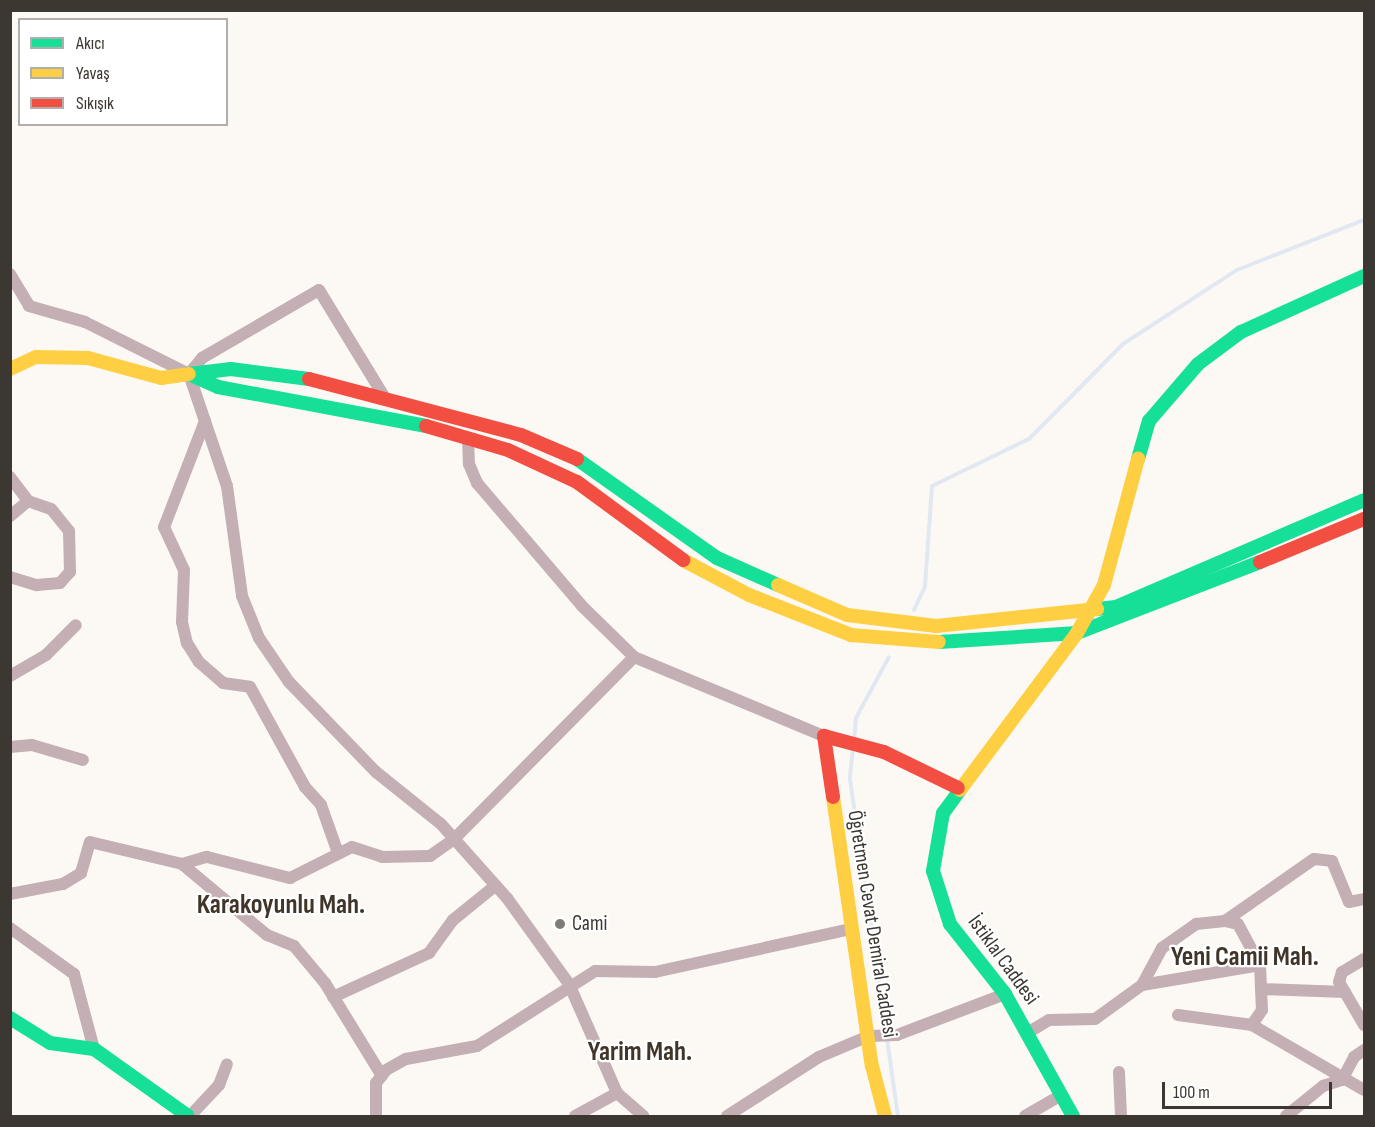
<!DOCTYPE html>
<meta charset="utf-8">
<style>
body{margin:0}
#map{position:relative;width:1375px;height:1127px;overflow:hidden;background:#fcf9f5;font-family:"Sofia Sans Condensed",sans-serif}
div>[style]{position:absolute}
.stream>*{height:4px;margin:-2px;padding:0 2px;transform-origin:2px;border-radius:2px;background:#e2e8f2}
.street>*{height:12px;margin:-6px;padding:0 6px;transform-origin:6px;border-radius:6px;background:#c3afb4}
.fast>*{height:14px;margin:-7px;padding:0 7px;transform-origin:7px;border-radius:7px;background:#16e098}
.slow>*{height:14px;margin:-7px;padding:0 7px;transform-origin:7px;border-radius:7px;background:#ffcf43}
.jam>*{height:14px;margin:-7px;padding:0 7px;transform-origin:7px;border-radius:7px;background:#f24e42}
.dots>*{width:16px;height:16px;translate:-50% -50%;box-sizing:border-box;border:3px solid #fff;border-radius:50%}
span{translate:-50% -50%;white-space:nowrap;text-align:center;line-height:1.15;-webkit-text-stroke:4.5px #fff;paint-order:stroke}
.poi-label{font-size:21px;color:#3c3731}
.left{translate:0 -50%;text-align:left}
.street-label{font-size:21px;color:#3c3731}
.district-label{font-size:27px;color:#403528;font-weight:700}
.frame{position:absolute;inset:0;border:12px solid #3c3731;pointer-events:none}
.legend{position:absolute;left:18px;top:18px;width:210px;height:108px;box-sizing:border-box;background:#fff;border:2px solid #b1afad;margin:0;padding:8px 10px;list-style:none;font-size:18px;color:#3c3731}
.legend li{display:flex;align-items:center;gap:12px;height:30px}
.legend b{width:30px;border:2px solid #b1afad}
.scale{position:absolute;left:1162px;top:1082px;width:170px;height:27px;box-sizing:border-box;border:3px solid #3c3731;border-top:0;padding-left:8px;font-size:18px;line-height:21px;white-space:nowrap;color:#3c3731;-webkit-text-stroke:4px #fff;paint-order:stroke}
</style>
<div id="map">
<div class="stream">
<i style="left:914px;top:610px;width:26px;rotate:-65deg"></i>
<i style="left:925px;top:586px;width:100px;rotate:-86deg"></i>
<i style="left:932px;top:486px;width:108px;rotate:-25.9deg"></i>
<i style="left:1029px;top:439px;width:134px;rotate:-45.3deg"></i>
<i style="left:1123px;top:344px;width:136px;rotate:-33deg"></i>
<i style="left:1237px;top:270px;width:136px;rotate:-21.5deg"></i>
<i style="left:854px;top:741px;width:23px;rotate:-85deg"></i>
<i style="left:856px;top:718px;width:69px;rotate:-61.6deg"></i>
<i style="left:853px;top:748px;width:31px;rotate:96deg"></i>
<i style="left:850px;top:779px;width:340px;rotate:81.9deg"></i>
</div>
<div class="street">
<i style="left:10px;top:274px;width:37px;rotate:59deg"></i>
<i style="left:29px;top:306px;width:58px;rotate:15.9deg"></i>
<i style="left:85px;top:322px;width:116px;rotate:26.6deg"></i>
<i style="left:189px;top:374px;width:118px;rotate:71.3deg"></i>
<i style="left:227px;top:486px;width:111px;rotate:82.2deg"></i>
<i style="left:242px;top:596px;width:45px;rotate:68deg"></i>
<i style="left:259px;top:638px;width:53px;rotate:55.7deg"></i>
<i style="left:289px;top:682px;width:125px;rotate:46deg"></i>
<i style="left:376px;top:772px;width:83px;rotate:38.7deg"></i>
<i style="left:441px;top:824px;width:99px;rotate:48.3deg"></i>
<i style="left:507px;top:898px;width:106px;rotate:54.2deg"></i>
<i style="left:569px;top:984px;width:119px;rotate:66.2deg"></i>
<i style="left:617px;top:1093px;width:35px;rotate:41deg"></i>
<i style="left:189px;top:374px;width:21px;rotate:-51deg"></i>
<i style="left:202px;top:358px;width:135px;rotate:-30.2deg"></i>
<i style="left:319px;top:290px;width:123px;rotate:58.6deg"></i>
<i style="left:205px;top:421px;width:114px;rotate:111.1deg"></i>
<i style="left:164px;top:527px;width:47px;rotate:65.1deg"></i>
<i style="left:184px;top:570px;width:52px;rotate:92.2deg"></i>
<i style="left:182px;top:622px;width:22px;rotate:77deg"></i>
<i style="left:187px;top:643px;width:22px;rotate:58deg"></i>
<i style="left:199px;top:662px;width:32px;rotate:41deg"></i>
<i style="left:223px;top:683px;width:27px;rotate:8deg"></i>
<i style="left:250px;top:687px;width:114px;rotate:61.2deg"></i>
<i style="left:305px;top:787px;width:24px;rotate:48deg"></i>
<i style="left:321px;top:805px;width:51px;rotate:70.5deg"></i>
<i style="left:468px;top:438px;width:26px;rotate:88deg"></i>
<i style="left:469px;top:464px;width:21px;rotate:67deg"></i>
<i style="left:477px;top:483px;width:162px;rotate:49.5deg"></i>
<i style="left:582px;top:606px;width:73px;rotate:44.4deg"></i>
<i style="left:10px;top:477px;width:30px;rotate:53deg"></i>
<i style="left:28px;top:501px;width:23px;rotate:140deg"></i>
<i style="left:10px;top:577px;width:28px;rotate:17deg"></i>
<i style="left:37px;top:585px;width:23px;rotate:-5deg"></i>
<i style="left:60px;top:583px;width:15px;rotate:-48deg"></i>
<i style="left:70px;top:572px;width:41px;rotate:-91.4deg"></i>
<i style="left:69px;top:531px;width:28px;rotate:-129deg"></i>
<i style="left:51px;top:509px;width:24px;rotate:-161deg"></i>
<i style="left:10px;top:676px;width:42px;rotate:-30.3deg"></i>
<i style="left:46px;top:655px;width:42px;rotate:-45deg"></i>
<i style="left:10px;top:747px;width:22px;rotate:-5deg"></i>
<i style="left:32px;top:745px;width:53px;rotate:16.4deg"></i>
<i style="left:182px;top:864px;width:26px;rotate:-16deg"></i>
<i style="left:207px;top:857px;width:86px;rotate:14.2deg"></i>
<i style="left:290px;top:878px;width:69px;rotate:-26.6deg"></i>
<i style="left:352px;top:847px;width:32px;rotate:18deg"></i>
<i style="left:382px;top:857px;width:48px;rotate:-1.2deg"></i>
<i style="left:430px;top:856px;width:29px;rotate:-35deg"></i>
<i style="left:454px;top:839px;width:256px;rotate:-45.3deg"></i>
<i style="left:634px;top:657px;width:206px;rotate:22.6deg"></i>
<i style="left:10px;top:894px;width:54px;rotate:-10.7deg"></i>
<i style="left:63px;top:884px;width:21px;rotate:-31deg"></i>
<i style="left:81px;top:873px;width:32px;rotate:-74deg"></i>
<i style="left:90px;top:842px;width:95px;rotate:13.4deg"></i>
<i style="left:182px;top:864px;width:111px;rotate:39.9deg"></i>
<i style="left:267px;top:935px;width:29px;rotate:22deg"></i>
<i style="left:294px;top:946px;width:48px;rotate:50deg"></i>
<i style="left:325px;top:983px;width:109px;rotate:58.5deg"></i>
<i style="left:1225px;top:921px;width:108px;rotate:-34.9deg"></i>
<i style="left:1314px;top:859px;width:18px;rotate:6deg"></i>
<i style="left:1332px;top:861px;width:44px;rotate:67.5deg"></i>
<i style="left:1349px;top:902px;width:15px;rotate:-11deg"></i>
<i style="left:10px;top:928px;width:79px;rotate:35.7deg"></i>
<i style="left:74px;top:974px;width:78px;rotate:75.1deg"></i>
<i style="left:1364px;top:959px;width:26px;rotate:149deg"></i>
<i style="left:1342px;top:972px;width:10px;rotate:107deg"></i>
<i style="left:1339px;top:982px;width:50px;rotate:59.8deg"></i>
<i style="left:1142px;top:985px;width:120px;rotate:-9.6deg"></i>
<i style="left:1261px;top:989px;width:84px;rotate:2deg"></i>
<i style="left:333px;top:997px;width:106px;rotate:-24.6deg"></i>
<i style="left:429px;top:953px;width:41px;rotate:-54deg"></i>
<i style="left:453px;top:920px;width:55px;rotate:-39.1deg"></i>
<i style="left:1178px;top:1015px;width:75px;rotate:7.7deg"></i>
<i style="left:1252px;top:1025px;width:129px;rotate:30.1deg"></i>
<i style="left:1029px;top:1032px;width:23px;rotate:-31deg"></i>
<i style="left:1049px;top:1020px;width:46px;rotate:-1.2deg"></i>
<i style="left:1095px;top:1019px;width:58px;rotate:-35.9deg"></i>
<i style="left:1142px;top:985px;width:42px;rotate:-61.6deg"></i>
<i style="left:1162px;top:948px;width:42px;rotate:-35.2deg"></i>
<i style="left:1196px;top:924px;width:29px;rotate:-6deg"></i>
<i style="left:1225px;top:921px;width:13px;rotate:13deg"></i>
<i style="left:1238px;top:924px;width:47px;rotate:61.8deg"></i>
<i style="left:1260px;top:965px;width:45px;rotate:87.5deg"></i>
<i style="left:1262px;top:1010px;width:18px;rotate:124deg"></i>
<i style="left:1119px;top:1072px;width:44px;rotate:87.4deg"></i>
<i style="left:190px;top:1116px;width:42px;rotate:-46.9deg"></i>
<i style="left:219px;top:1085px;width:22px;rotate:-69deg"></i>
<i style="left:376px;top:1116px;width:33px;rotate:-90deg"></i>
<i style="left:376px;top:1083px;width:16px;rotate:-52deg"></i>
<i style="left:386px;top:1070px;width:23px;rotate:-29deg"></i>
<i style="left:406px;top:1059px;width:72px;rotate:-10.4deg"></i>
<i style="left:477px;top:1046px;width:140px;rotate:-32.4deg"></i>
<i style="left:595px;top:971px;width:60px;rotate:1deg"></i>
<i style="left:655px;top:972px;width:201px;rotate:-12.4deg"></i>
<i style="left:575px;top:1116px;width:48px;rotate:-28.7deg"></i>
<i style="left:727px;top:1116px;width:109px;rotate:-32.7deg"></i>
<i style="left:819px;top:1057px;width:54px;rotate:-22.8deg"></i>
<i style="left:869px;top:1036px;width:28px;rotate:-2deg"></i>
<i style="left:897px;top:1035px;width:116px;rotate:-20.8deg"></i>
<i style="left:1025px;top:1116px;width:39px;rotate:-30deg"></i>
<i style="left:1286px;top:1116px;width:48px;rotate:-39deg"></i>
<i style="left:1323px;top:1086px;width:20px;rotate:-18deg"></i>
<i style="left:1342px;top:1080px;width:26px;rotate:-62deg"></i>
<i style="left:1354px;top:1057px;width:12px;rotate:-35deg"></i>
</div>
<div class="fast">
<i style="left:309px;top:379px;width:79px;rotate:-172.7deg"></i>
<i style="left:231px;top:369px;width:42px;rotate:173.2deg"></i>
<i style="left:189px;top:374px;width:32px;rotate:24deg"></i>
<i style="left:218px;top:387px;width:212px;rotate:10.6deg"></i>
<i style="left:577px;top:459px;width:171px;rotate:35.3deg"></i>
<i style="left:717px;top:558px;width:67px;rotate:23.9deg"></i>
<i style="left:1138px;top:459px;width:40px;rotate:-74deg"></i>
<i style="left:1149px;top:421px;width:75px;rotate:-49.3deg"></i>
<i style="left:1198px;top:364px;width:54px;rotate:-36.7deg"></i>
<i style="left:1241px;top:332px;width:135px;rotate:-24.5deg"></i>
<i style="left:1097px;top:609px;width:19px;rotate:-6deg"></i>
<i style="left:1116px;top:607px;width:270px;rotate:-23.3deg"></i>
<i style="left:939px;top:642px;width:138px;rotate:-3.7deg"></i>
<i style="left:1077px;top:633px;width:196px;rotate:-21.2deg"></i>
<i style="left:960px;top:790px;width:29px;rotate:126deg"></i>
<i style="left:943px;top:813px;width:59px;rotate:99.8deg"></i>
<i style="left:933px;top:871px;width:56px;rotate:72.2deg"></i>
<i style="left:950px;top:924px;width:89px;rotate:51.8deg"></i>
<i style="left:1005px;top:994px;width:140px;rotate:60.9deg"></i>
<i style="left:10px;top:1018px;width:47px;rotate:32deg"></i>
<i style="left:50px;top:1043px;width:44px;rotate:7.8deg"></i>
<i style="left:94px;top:1049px;width:115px;rotate:35.5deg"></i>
</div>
<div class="slow">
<i style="left:10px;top:369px;width:29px;rotate:-25deg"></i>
<i style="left:36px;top:357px;width:52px;rotate:1.1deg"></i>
<i style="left:88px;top:358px;width:76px;rotate:15.3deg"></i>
<i style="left:161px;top:378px;width:28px;rotate:-8deg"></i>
<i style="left:683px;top:560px;width:75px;rotate:27.9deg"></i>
<i style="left:749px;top:595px;width:110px;rotate:21.4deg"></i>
<i style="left:851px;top:635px;width:88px;rotate:4.5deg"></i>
<i style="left:778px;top:585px;width:75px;rotate:23.5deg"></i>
<i style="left:847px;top:615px;width:90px;rotate:7deg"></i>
<i style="left:936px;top:626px;width:162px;rotate:-6deg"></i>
<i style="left:960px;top:790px;width:196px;rotate:-53.3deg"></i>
<i style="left:1077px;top:633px;width:55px;rotate:-60.6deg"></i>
<i style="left:1104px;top:585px;width:131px;rotate:-74.9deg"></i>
<i style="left:833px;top:797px;width:272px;rotate:81.8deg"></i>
<i style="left:872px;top:1066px;width:52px;rotate:75.4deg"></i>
</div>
<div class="jam">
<i style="left:309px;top:379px;width:219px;rotate:14.8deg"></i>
<i style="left:521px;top:435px;width:61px;rotate:23.2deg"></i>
<i style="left:426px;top:426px;width:85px;rotate:16.3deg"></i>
<i style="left:508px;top:450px;width:76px;rotate:24.9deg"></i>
<i style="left:577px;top:482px;width:132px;rotate:36.3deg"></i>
<i style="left:1260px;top:562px;width:113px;rotate:-22.5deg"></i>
<i style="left:833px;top:797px;width:62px;rotate:-98.4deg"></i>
<i style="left:824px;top:736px;width:62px;rotate:14.9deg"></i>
<i style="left:884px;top:752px;width:82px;rotate:25.9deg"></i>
</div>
<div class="dots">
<i style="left:560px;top:924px;background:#7f7b76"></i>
</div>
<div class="poi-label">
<span class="left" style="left:572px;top:924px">Cami</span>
</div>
<div class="street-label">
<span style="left:872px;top:924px;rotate:81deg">Öğretmen Cevat Demiral Caddesi</span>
<span style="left:1003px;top:960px;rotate:54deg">İstiklal Caddesi</span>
</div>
<div class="district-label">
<span style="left:281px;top:906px">Karakoyunlu Mah.</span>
<span style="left:1245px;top:958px">Yeni Camii Mah.</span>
<span style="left:640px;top:1053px">Yarim Mah.</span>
</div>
<div class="frame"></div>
<ul class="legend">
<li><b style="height:8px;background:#16e098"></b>Akıcı</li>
<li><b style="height:8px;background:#ffcf43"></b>Yavaş</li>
<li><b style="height:8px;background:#f24e42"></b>Sıkışık</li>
</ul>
<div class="scale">100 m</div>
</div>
